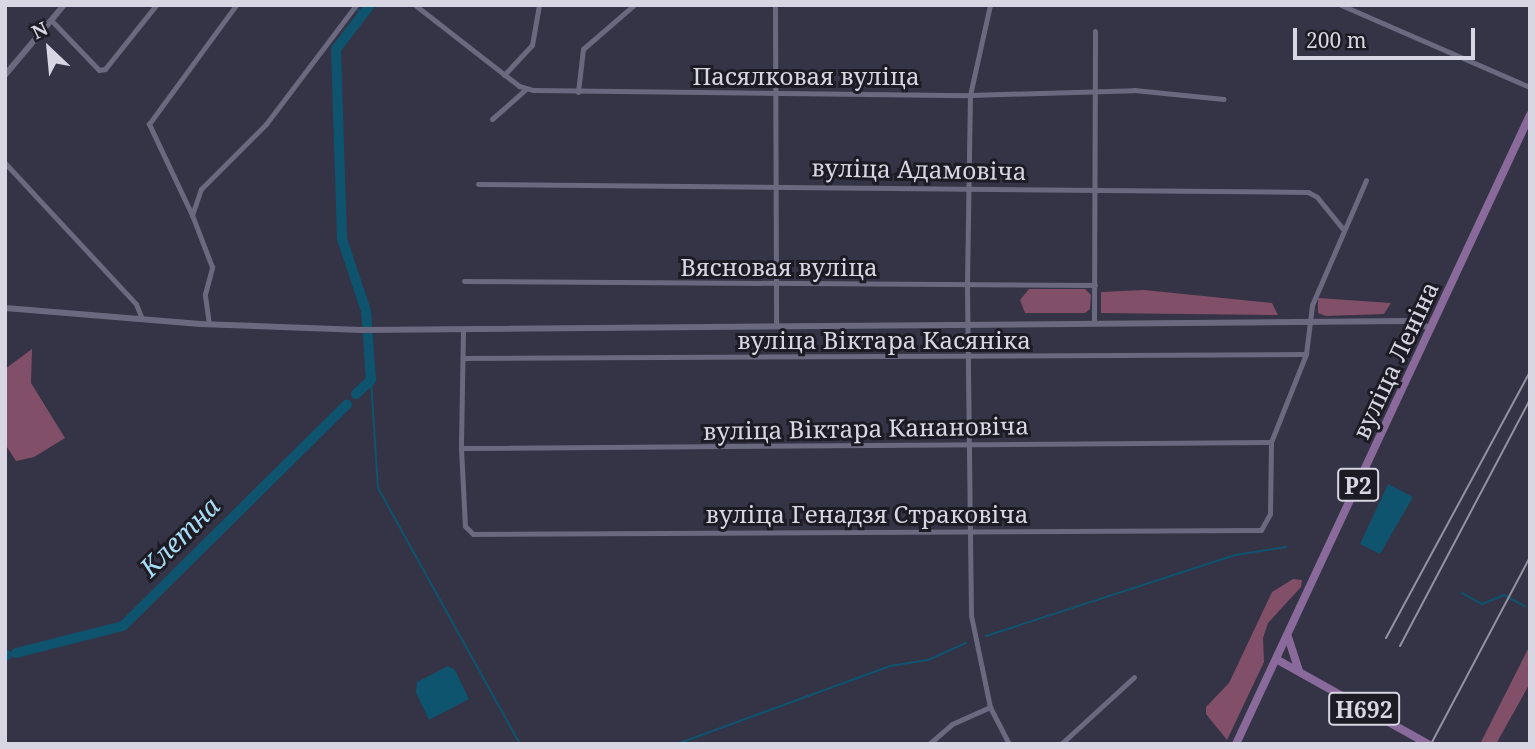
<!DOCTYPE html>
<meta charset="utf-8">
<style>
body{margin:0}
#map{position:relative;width:1535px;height:749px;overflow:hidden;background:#353346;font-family:"Noto Serif",serif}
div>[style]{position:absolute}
.forest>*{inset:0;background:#824f69}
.water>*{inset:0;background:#0f546e}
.stream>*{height:2px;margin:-1px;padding:0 1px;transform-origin:1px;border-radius:1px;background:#0f546e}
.river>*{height:10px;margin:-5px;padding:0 5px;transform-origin:5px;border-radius:5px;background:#0f546e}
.minor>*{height:5px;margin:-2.5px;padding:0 2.5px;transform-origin:2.5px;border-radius:2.5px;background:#6b697f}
.tertiary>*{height:6px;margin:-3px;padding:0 3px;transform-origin:3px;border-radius:3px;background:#6b697f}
.primary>*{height:8px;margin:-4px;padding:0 4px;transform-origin:4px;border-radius:4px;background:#8a6a9b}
.rail>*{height:2px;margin:-1px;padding:0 1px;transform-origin:1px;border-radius:1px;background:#9392a1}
span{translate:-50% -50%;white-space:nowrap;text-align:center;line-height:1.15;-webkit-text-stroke:6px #1d1c25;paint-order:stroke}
.shield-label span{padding:2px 5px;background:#1d1c25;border:2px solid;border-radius:5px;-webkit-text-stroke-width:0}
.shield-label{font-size:23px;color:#d7d6e2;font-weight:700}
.street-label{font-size:24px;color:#d7d6e2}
.water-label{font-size:26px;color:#a8dcf5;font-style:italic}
.frame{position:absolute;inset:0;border:7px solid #d7d6e2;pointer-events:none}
.north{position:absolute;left:14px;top:14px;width:70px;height:70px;-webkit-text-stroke:5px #1d1c25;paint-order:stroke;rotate:334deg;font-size:19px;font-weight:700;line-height:28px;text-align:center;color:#d7d6e2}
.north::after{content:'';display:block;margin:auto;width:24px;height:32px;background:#d7d6e2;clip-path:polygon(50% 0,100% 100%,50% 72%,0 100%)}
.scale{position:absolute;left:1293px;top:28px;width:182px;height:32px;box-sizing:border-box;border:4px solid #d7d6e2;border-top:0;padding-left:9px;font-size:21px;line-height:24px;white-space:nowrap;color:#d7d6e2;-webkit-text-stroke:5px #1d1c25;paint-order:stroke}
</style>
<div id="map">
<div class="forest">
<i style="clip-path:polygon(1029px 289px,1085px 289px,1091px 295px,1090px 309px,1085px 313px,1025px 313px,1020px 300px)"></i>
<i style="clip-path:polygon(1144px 290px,1272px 303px,1278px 315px,1101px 313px,1101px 292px)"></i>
<i style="clip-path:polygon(1318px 298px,1391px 303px,1384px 314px,1326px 316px,1318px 313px)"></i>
<i style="clip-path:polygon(32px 349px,31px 383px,65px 438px,34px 457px,16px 461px,5px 444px,5px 369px)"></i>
<i style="clip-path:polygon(1293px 579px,1302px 580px,1301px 587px,1268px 623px,1263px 638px,1264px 662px,1227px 740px,1206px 714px,1206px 707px,1229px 683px,1272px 592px)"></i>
<i style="clip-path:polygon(1530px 645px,1530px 683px,1496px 744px,1480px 744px)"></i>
</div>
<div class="water">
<i style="clip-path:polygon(1388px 484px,1413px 497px,1380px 554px,1360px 544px)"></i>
<i style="clip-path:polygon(448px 666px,455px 670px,469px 699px,429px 720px,416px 693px,417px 682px)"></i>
</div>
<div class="stream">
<i style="left:351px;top:5px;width:1px"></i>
<i style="left:358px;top:10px;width:6px;rotate:39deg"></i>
<i style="left:371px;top:380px;width:108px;rotate:86.3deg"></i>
<i style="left:378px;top:488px;width:293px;rotate:61deg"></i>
<i style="left:1462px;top:593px;width:23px;rotate:29deg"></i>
<i style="left:1482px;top:604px;width:24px;rotate:-22deg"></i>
<i style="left:1504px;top:595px;width:24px;rotate:28deg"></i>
<i style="left:986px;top:636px;width:262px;rotate:-18deg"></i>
<i style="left:1235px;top:555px;width:52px;rotate:-8.9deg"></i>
<i style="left:677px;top:744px;width:227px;rotate:-20.1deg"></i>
<i style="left:890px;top:666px;width:38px;rotate:-9deg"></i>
<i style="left:928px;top:660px;width:42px;rotate:-24.1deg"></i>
</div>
<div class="river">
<i style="left:356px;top:394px;width:21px;rotate:-43deg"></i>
<i style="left:371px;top:380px;width:69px;rotate:-94.1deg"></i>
<i style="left:366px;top:311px;width:76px;rotate:-108.4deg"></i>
<i style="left:342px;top:239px;width:190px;rotate:-91.8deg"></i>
<i style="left:336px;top:49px;width:56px;rotate:-52.3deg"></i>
<i style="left:16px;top:653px;width:110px;rotate:-14.2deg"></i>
<i style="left:123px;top:626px;width:315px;rotate:-44.7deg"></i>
<i style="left:5px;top:656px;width:2px;rotate:-27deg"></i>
</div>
<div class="minor">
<i style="left:415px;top:5px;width:132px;rotate:37.9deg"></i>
<i style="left:519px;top:86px;width:15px;rotate:16deg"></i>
<i style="left:533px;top:90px;width:437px;rotate:0.7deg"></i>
<i style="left:970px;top:95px;width:164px;rotate:-1.7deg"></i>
<i style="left:1134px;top:90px;width:90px;rotate:5.7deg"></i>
<i style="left:775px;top:5px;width:318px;rotate:89.8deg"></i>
<i style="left:1341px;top:5px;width:206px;rotate:23.5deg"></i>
<i style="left:51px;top:20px;width:69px;rotate:46.2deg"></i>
<i style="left:99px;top:70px;width:6px;rotate:-9deg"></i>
<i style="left:105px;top:69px;width:82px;rotate:-51.4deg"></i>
<i style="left:504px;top:75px;width:41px;rotate:-47deg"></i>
<i style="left:532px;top:45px;width:41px;rotate:-80.1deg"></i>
<i style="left:578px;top:92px;width:43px;rotate:-83.4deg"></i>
<i style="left:583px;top:49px;width:67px;rotate:-40.8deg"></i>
<i style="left:492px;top:119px;width:45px;rotate:-41.4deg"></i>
<i style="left:5px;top:163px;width:192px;rotate:47.1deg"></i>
<i style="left:136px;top:304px;width:16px;rotate:68deg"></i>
<i style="left:478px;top:184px;width:830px;rotate:0.55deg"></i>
<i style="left:1308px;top:192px;width:10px;rotate:29deg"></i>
<i style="left:1317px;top:197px;width:41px;rotate:50.9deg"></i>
<i style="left:192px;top:215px;width:101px;rotate:-115.3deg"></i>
<i style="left:149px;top:124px;width:147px;rotate:-53.8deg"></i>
<i style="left:464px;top:281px;width:631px;rotate:0.36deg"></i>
<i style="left:1094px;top:322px;width:291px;rotate:-89.8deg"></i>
<i style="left:209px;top:324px;width:30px;rotate:-98deg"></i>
<i style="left:205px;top:294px;width:28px;rotate:-75deg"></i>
<i style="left:212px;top:267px;width:56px;rotate:-111deg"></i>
<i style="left:192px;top:215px;width:28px;rotate:-71deg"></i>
<i style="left:201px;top:189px;width:92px;rotate:-45deg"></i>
<i style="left:266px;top:124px;width:149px;rotate:-52.9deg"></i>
<i style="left:463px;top:329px;width:119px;rotate:91deg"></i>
<i style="left:461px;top:448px;width:78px;rotate:87.1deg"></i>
<i style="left:465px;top:526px;width:11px;rotate:45deg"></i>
<i style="left:473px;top:534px;width:788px;rotate:-0.29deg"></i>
<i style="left:1261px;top:530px;width:18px;rotate:-61deg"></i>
<i style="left:1270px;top:514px;width:72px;rotate:-89.2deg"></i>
<i style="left:1271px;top:442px;width:95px;rotate:-68.3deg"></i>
<i style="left:1306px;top:354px;width:49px;rotate:-83deg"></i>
<i style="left:1312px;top:305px;width:136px;rotate:-66.6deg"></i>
<i style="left:463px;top:358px;width:843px;rotate:-0.27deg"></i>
<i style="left:461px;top:448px;width:810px;rotate:-0.42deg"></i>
<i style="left:990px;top:707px;width:94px;rotate:-101.7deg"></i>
<i style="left:971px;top:615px;width:331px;rotate:-90.7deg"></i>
<i style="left:967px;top:284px;width:189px;rotate:-89.1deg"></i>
<i style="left:970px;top:95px;width:92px;rotate:-77.5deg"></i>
<i style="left:929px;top:744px;width:30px;rotate:-41deg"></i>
<i style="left:952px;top:724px;width:42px;rotate:-24.1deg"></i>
<i style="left:990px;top:707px;width:42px;rotate:62.8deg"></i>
<i style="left:1061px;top:744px;width:99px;rotate:-42.5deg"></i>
</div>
<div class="tertiary">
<i style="left:5px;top:75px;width:92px;rotate:-49.9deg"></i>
<i style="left:5px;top:308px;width:196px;rotate:4.7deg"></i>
<i style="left:200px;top:324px;width:162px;rotate:2.1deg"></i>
<i style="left:362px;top:330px;width:1043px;rotate:-0.49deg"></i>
<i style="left:1405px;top:321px;width:27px;rotate:15deg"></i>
</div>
<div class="primary">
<i style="left:1288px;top:637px;width:36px;rotate:72deg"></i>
<i style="left:1276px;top:659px;width:174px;rotate:29.2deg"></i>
<i style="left:1236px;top:744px;width:694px;rotate:-64.95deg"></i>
</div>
<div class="rail">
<i style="left:1386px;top:638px;width:302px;rotate:-61.6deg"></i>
<i style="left:1400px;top:646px;width:279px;rotate:-62.2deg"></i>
<i style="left:1431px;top:744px;width:212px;rotate:-62.1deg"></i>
</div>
<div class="shield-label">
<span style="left:1358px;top:485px">Р2</span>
<span style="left:1364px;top:709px">Н692</span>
</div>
<div class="street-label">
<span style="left:806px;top:76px">Пасялковая вуліца</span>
<span style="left:919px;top:169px;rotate:1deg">вуліца Адамовіча</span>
<span style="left:779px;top:267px">Вясновая вуліца</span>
<span style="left:884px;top:340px">вуліца Віктара Касяніка</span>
<span style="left:1395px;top:360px;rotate:-65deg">вуліца Леніна</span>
<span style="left:866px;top:428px;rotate:-1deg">вуліца Віктара Канановіча</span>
<span style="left:867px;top:514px">вуліца Генадзя Страковіча</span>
</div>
<div class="water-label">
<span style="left:180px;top:537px;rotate:-45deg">Клетна</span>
</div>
<div class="frame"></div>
<div class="north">N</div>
<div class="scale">200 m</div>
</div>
